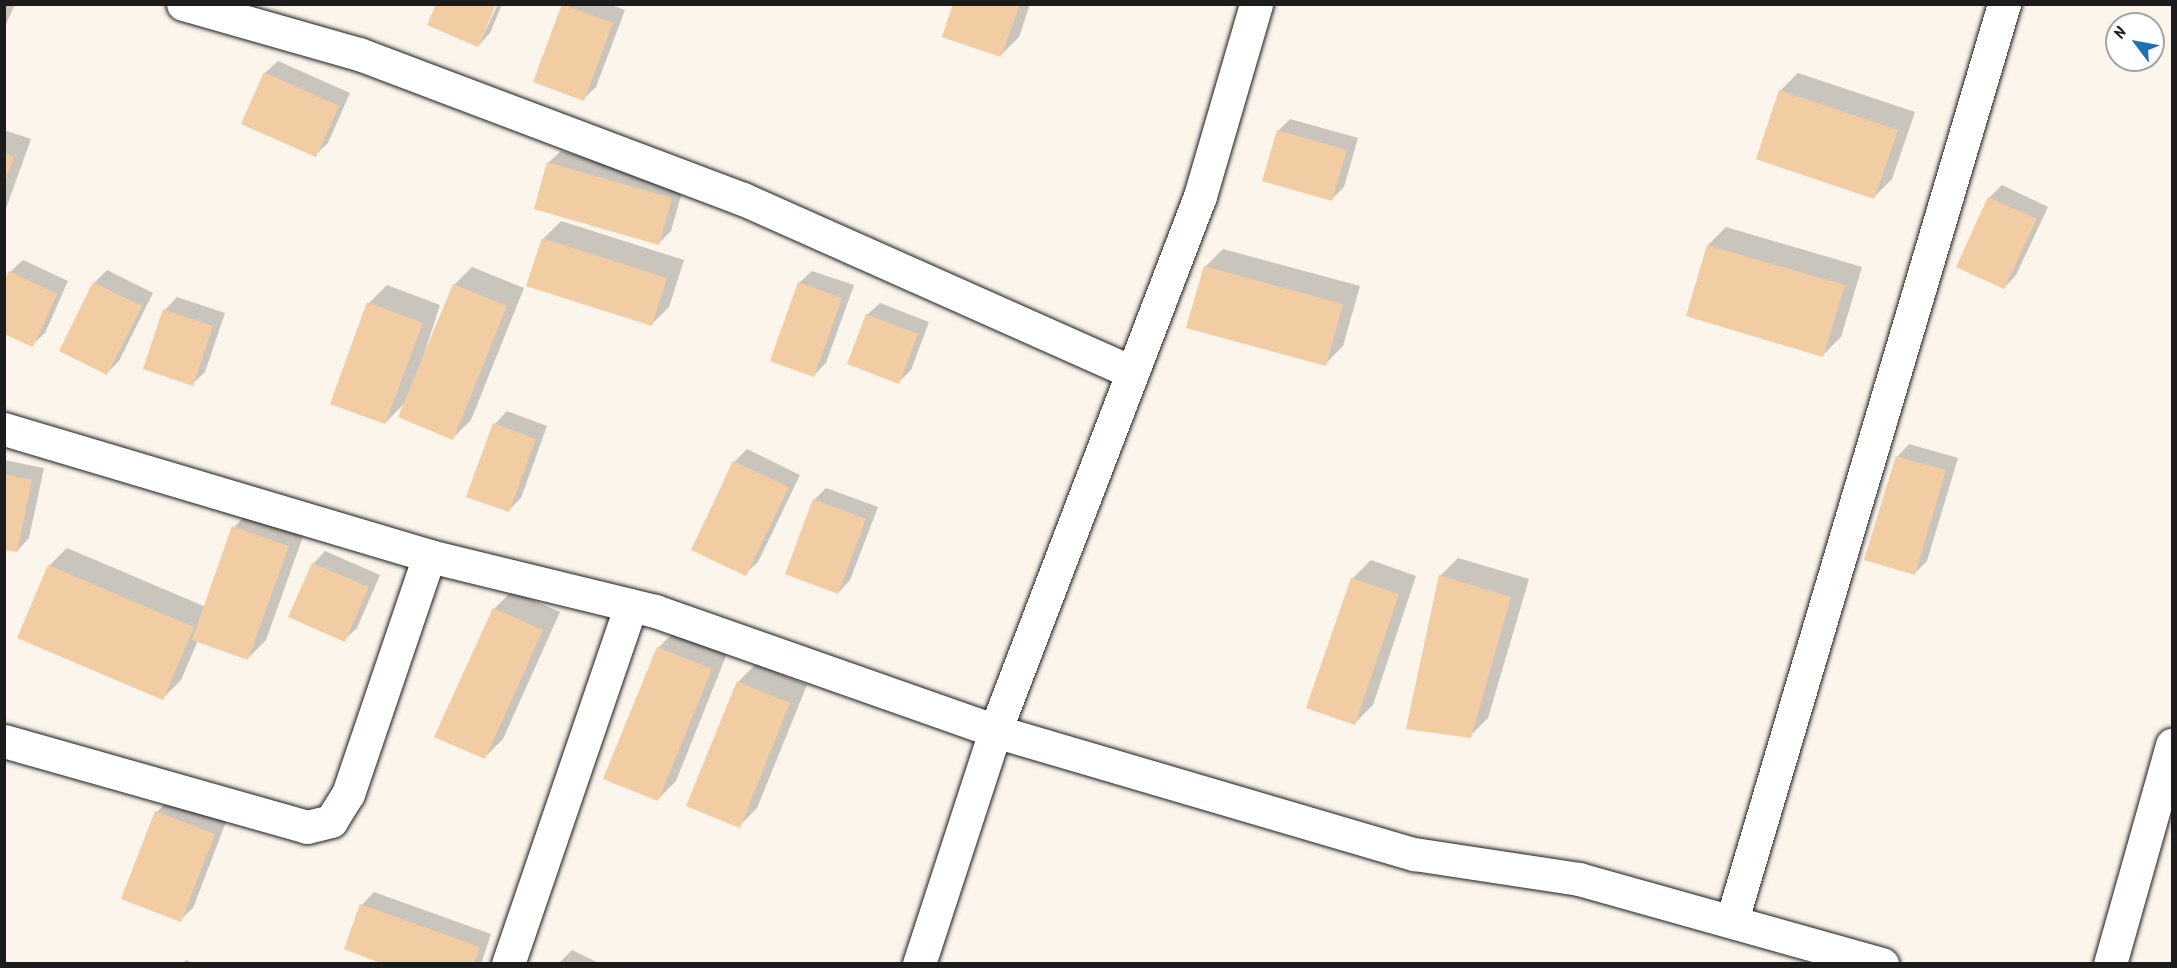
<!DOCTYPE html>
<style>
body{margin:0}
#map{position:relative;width:2177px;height:968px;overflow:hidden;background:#fcf5ec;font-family:Kalam,sans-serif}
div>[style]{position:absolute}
.shadow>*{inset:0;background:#0003}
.building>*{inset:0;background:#f2cca2}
.roads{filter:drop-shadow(0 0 2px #1c1c1c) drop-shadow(0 0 2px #1c1c1c)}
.minor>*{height:33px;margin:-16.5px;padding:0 16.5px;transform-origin:16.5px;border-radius:16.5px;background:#fff}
span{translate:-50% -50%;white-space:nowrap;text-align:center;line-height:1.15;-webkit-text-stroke:6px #fff;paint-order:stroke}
.frame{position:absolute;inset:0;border:6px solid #1c1c1c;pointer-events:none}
.north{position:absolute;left:2105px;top:12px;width:60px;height:60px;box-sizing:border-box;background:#fff;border:2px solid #a4a4a4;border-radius:50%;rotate:302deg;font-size:16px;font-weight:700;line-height:24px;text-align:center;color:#1c1c1c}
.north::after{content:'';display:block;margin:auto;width:21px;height:27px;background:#1f6fb2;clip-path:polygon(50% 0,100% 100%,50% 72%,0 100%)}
</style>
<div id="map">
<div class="shadow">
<i style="clip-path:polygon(4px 4px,15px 4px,4px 29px)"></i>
<i style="clip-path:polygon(498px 4px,502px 4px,490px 33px,478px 46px)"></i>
<i style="clip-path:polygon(563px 4px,609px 4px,625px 10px,596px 87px,583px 99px,535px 81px)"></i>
<i style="clip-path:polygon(955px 4px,1030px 4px,1019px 37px,1001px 55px)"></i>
<i style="clip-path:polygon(278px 61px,350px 93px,328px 143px,315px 155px,265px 73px)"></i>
<i style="clip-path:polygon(1798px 73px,1915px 112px,1892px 179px,1874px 197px,1780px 91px)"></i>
<i style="clip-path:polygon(1290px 119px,1358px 138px,1344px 187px,1332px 199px,1278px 131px)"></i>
<i style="clip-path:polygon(4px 130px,31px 139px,4px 214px)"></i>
<i style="clip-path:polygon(561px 151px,684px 185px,671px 231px,659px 243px,548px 163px)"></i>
<i style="clip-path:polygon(2002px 185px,2048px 207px,2016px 275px,2004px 288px,1989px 198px)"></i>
<i style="clip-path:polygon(561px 221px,684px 260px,669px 307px,651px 325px,543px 239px)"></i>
<i style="clip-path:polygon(1726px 227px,1862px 267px,1841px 337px,1823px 355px,1708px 245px)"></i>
<i style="clip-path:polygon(1223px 249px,1360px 286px,1343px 346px,1325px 364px,1205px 267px)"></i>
<i style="clip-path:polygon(23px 260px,68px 281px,45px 333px,32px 345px,10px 272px)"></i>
<i style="clip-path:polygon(472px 267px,524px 288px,471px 420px,453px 438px,406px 402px,385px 423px,369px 303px,387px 285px,440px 305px,418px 373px,454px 285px)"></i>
<i style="clip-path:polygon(107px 270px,153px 293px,119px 361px,107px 373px,61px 350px,95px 282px)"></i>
<i style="clip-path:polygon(812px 271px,854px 285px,826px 363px,814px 375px,799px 283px)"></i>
<i style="clip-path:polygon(177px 297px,225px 313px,205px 372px,192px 384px,165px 310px)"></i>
<i style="clip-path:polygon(880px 303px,929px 322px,911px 370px,899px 382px,867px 315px)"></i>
<i style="clip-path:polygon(507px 411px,547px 426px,521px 498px,509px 510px,495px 424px)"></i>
<i style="clip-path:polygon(1909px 444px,1958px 458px,1927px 561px,1914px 574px,1897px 457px)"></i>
<i style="clip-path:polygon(747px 449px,800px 475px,758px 562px,745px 574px,693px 549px,734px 462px)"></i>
<i style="clip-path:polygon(4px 460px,44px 468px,29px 538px,17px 551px,4px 548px)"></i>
<i style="clip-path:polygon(826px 488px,878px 507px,850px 580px,838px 593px,814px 500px)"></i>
<i style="clip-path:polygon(252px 509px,306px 528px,266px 640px,248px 658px,198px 640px,181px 680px,163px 698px,49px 566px,67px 548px,206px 607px,234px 527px)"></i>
<i style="clip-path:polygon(325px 551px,380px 575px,357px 628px,344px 640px,313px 564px)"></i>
<i style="clip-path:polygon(1458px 558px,1529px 579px,1488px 718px,1470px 736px,1440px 576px)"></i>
<i style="clip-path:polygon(1371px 560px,1416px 576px,1373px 705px,1355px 723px,1308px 707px,1353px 578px)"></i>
<i style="clip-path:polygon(512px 591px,560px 612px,503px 739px,485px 757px,494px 609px)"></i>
<i style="clip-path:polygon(676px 630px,728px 651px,676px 781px,658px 799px,658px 648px)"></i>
<i style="clip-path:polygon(756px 664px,807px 685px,757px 808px,739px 826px,738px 682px)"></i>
<i style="clip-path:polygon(169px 800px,226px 822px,193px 908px,180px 920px,157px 812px)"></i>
<i style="clip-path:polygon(374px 892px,491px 934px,481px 964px,387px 964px,362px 905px)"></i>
<i style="clip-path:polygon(572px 950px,601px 964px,558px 964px)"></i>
<i style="clip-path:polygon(186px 960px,195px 964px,183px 964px)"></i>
</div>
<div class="building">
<i style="clip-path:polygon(436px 4px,496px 4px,478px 47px,427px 25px)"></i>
<i style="clip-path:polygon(562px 4px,613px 23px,584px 101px,533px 82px)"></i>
<i style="clip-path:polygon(953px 4px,1020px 4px,1001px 57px,942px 37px)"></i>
<i style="clip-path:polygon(264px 72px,339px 106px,316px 157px,241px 124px)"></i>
<i style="clip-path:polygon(1779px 90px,1898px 130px,1874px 199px,1756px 159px)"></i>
<i style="clip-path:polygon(1277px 130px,1347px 150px,1332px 201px,1262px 181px)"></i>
<i style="clip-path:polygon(4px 153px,14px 157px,5px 182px,4px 182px)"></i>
<i style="clip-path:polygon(547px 162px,672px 198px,659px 245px,534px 209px)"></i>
<i style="clip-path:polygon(1988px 197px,2037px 219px,2004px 289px,1956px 267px)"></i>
<i style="clip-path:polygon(542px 238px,667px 278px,652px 326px,526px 286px)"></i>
<i style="clip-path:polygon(1707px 245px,1845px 285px,1823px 357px,1686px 316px)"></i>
<i style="clip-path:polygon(1204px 266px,1343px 304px,1326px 366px,1186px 328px)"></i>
<i style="clip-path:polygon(9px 271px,57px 294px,33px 347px,4px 334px,4px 281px)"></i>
<i style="clip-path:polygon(93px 282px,142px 306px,107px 375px,59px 351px)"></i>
<i style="clip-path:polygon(798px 282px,842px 298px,814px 377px,770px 361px)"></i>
<i style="clip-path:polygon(453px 284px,507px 306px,453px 440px,398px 417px)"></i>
<i style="clip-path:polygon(367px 302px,423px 323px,385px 424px,330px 404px)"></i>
<i style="clip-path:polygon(163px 309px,213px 326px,193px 386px,143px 369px)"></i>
<i style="clip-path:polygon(866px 314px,918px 334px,899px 384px,847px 364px)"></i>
<i style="clip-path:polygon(493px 423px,536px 439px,509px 512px,466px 497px)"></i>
<i style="clip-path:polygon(1896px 456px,1946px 470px,1915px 575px,1864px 560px)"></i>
<i style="clip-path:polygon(733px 461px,789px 487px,746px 576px,691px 550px)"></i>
<i style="clip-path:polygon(4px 474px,32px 480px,17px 552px,4px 550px)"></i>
<i style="clip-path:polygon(813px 499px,866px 519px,838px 594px,785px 574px)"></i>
<i style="clip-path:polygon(232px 526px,289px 546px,248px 660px,192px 640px)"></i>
<i style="clip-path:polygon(312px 563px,369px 587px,345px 642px,288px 617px)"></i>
<i style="clip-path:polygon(48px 565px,194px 627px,163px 700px,17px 638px)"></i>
<i style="clip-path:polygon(1439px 575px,1511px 597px,1471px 738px,1406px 729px)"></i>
<i style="clip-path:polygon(1351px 578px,1399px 594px,1355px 725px,1306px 708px)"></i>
<i style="clip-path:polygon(493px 608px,543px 630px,485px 759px,434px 737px)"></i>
<i style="clip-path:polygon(657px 647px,712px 669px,658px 801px,603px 779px)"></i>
<i style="clip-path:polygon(737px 681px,790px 703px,740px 828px,686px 806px)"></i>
<i style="clip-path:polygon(155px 811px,215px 834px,181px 922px,121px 899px)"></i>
<i style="clip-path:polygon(360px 904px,480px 947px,474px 964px,383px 964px,344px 949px)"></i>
</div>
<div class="roads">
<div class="minor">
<i style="left:183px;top:4px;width:183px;rotate:15.9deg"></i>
<i style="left:359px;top:54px;width:410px;rotate:20.7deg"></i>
<i style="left:743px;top:199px;width:426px;rotate:24deg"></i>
<i style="left:4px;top:429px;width:444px;rotate:16.6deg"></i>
<i style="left:429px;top:556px;width:233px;rotate:13.7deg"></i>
<i style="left:655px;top:611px;width:361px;rotate:19.4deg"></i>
<i style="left:995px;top:731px;width:437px;rotate:16.4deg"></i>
<i style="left:1414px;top:854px;width:167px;rotate:8.6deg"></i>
<i style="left:1579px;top:879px;width:315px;rotate:15.7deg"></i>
<i style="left:4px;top:741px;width:315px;rotate:15.8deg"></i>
<i style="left:307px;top:827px;width:25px;rotate:-14deg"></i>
<i style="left:331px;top:821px;width:32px;rotate:-58deg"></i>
<i style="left:348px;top:794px;width:251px;rotate:-71.2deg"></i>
<i style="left:1732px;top:920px;width:956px;rotate:-73.46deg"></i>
<i style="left:508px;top:964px;width:379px;rotate:-71.1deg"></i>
<i style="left:919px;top:964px;width:245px;rotate:-71.9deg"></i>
<i style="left:995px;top:731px;width:573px;rotate:-69.03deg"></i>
<i style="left:1200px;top:196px;width:200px;rotate:-73.7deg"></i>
<i style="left:2110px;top:964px;width:228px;rotate:-74.2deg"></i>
</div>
</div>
<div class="frame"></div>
<div class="north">N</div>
</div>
